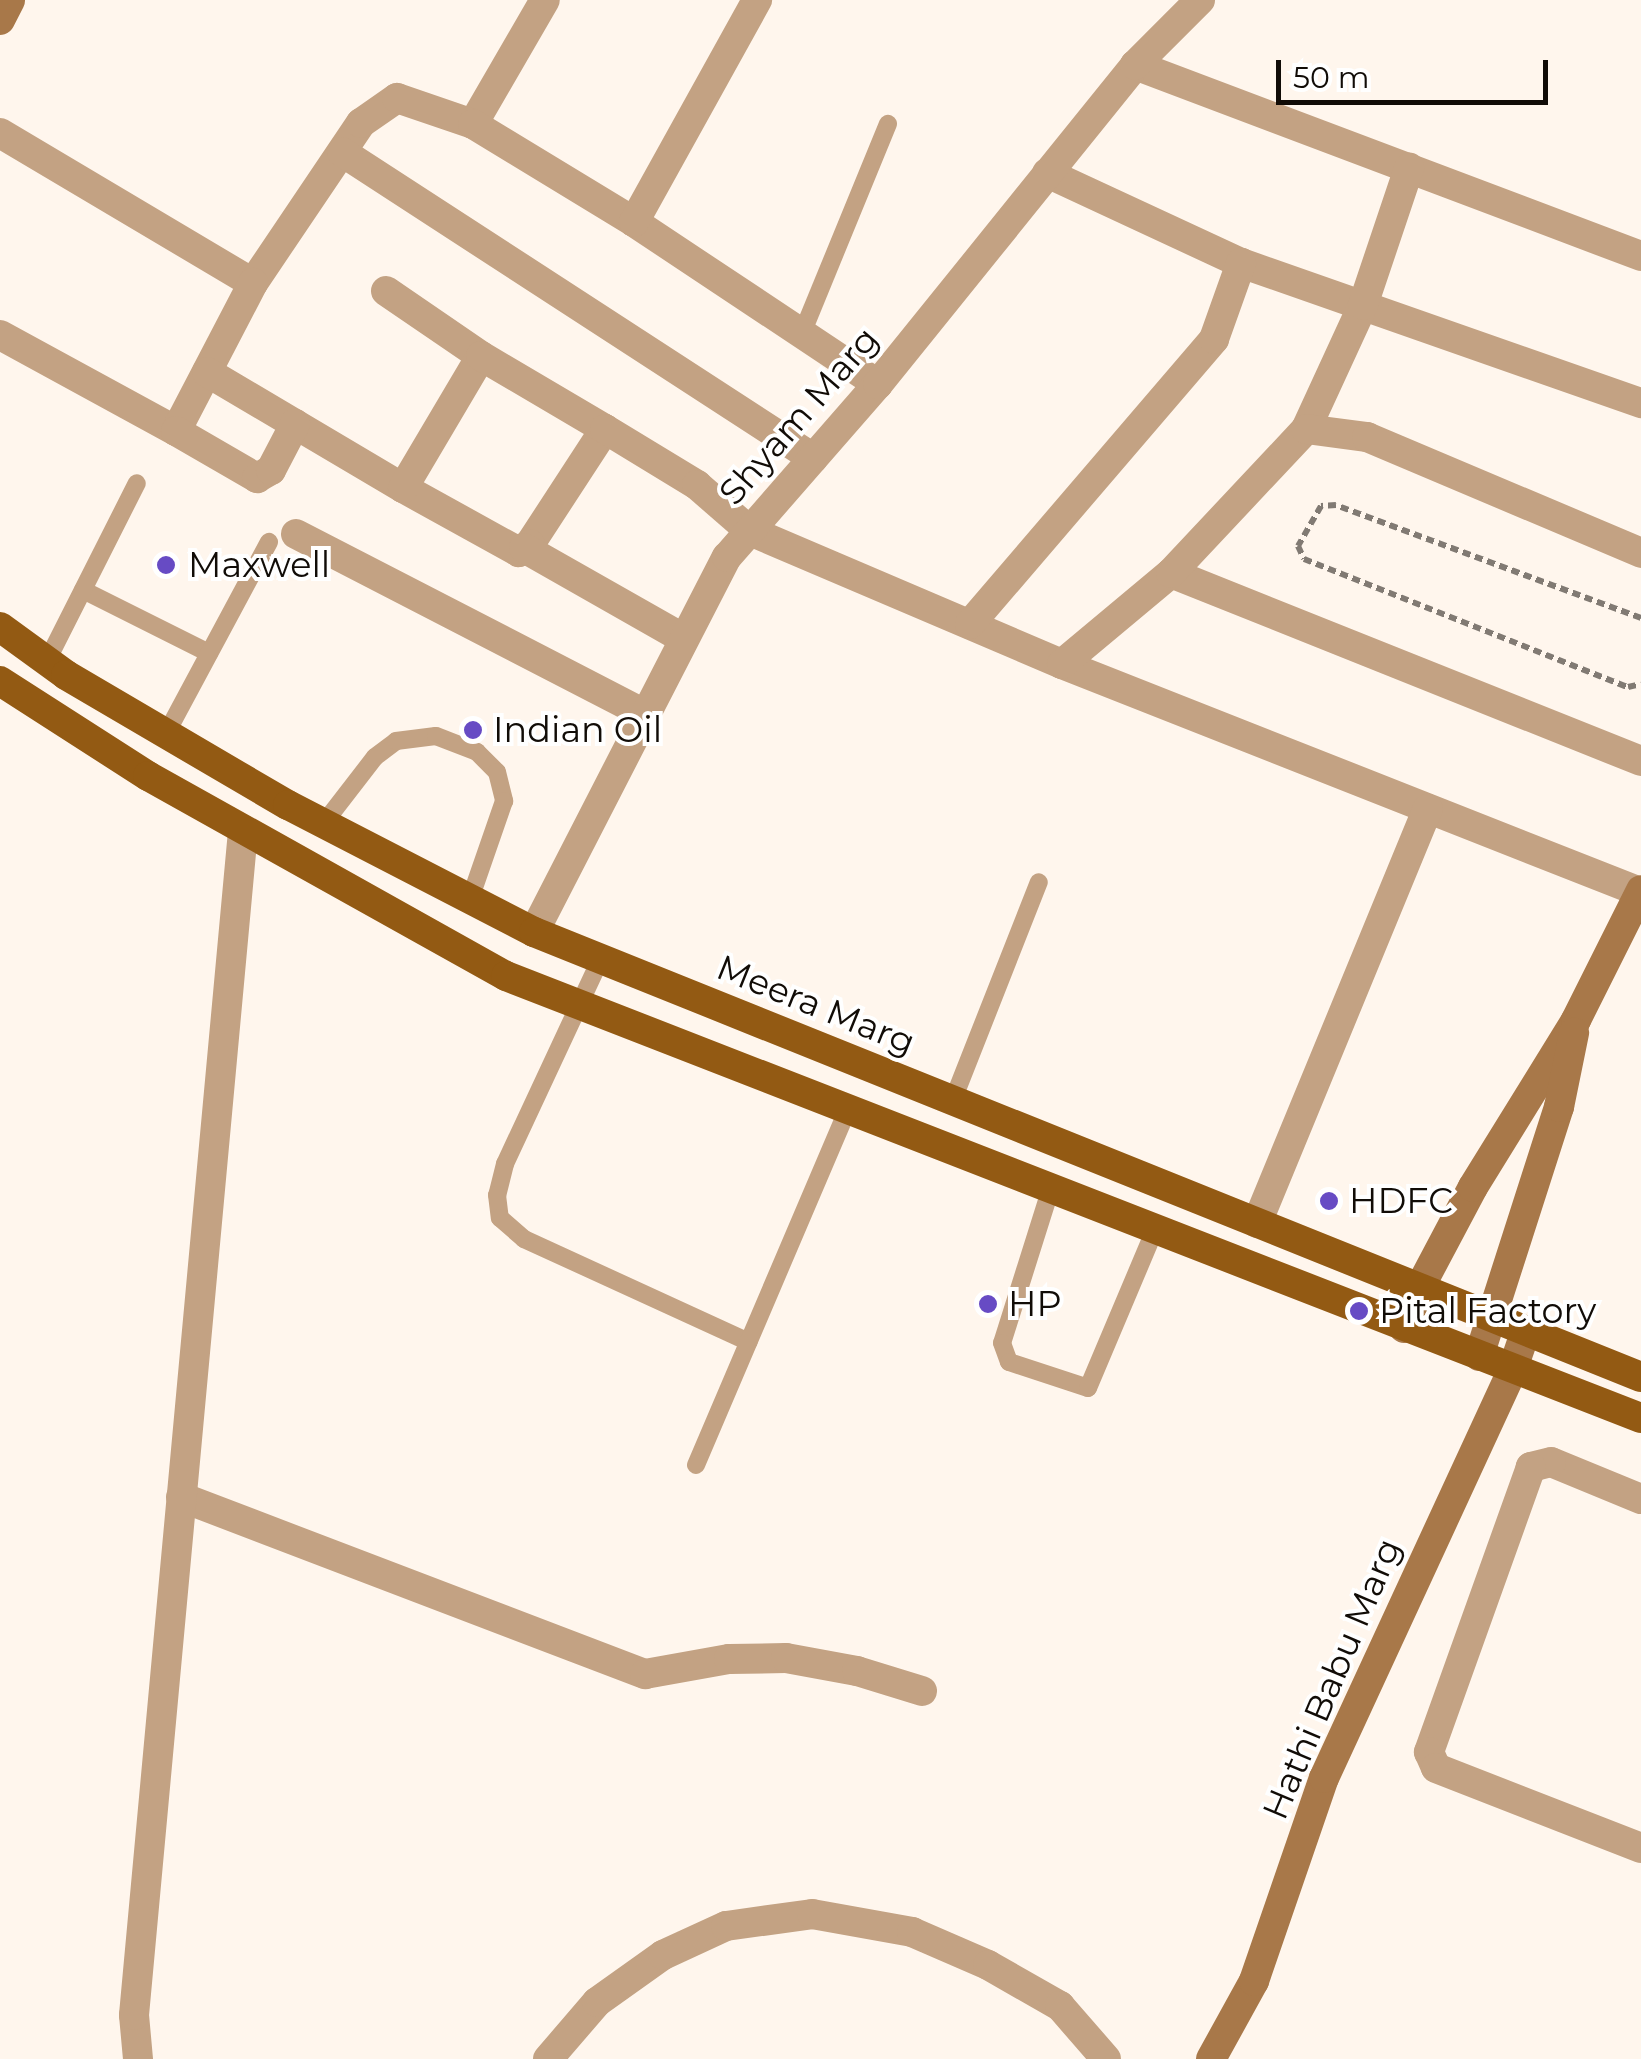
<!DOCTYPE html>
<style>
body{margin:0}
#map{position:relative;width:1641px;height:2059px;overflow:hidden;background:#fff6ed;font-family:Montserrat,sans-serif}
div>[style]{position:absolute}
.path>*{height:6px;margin-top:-3px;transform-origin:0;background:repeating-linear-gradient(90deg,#817a73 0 8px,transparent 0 13px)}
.lane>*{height:18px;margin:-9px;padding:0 9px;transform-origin:9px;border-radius:9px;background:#c3a283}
.street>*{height:30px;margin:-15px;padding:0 15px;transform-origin:15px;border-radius:15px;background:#c3a283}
.secondary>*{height:30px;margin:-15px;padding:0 15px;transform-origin:15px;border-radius:15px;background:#a87849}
.primary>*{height:30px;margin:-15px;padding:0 15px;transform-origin:15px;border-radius:15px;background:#935a13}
.dots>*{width:28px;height:28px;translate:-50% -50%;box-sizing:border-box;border:5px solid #fff;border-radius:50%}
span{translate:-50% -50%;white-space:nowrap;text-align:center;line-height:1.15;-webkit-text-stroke:8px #fff;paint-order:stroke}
.street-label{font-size:35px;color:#110c07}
.poi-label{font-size:35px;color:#110c07}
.left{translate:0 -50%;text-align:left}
.scale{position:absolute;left:1276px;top:60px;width:272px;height:45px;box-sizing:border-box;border:5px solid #110c07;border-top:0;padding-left:12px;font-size:30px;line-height:35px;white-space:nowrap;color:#110c07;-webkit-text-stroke:8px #fff;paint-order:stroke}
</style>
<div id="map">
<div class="path">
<i style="left:1641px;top:618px;width:325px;rotate:-159.7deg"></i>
<i style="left:1336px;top:505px;width:15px;rotate:176deg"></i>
<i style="left:1321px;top:506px;width:46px;rotate:119.9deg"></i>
<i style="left:1298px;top:546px;width:14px;rotate:65deg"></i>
<i style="left:1304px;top:559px;width:348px;rotate:21.6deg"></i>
<i style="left:1628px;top:687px;width:13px;rotate:-13deg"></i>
</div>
<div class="lane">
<i style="left:803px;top:331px;width:224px;rotate:-67.7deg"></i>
<i style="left:83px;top:590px;width:141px;rotate:26.6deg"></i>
<i style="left:47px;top:661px;width:199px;rotate:-63.2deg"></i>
<i style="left:166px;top:734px;width:218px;rotate:-61.8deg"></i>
<i style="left:324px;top:823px;width:83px;rotate:-52.3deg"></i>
<i style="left:375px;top:757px;width:26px;rotate:-37deg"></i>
<i style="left:396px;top:741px;width:40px;rotate:-7.1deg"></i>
<i style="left:436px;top:736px;width:44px;rotate:21.3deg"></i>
<i style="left:477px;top:752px;width:28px;rotate:45deg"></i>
<i style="left:497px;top:772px;width:30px;rotate:76deg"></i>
<i style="left:504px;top:801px;width:104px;rotate:109.1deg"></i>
<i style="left:601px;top:958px;width:227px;rotate:115deg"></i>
<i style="left:505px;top:1164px;width:32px;rotate:104deg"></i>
<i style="left:497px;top:1195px;width:23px;rotate:83deg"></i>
<i style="left:500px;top:1218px;width:32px;rotate:41deg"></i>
<i style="left:524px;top:1239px;width:247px;rotate:24.6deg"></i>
<i style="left:953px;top:1100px;width:234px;rotate:-68.5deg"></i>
<i style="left:1050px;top:1191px;width:159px;rotate:107.5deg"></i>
<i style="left:1002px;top:1343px;width:20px;rotate:70deg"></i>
<i style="left:1009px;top:1362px;width:83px;rotate:18.2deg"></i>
<i style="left:1088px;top:1388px;width:169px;rotate:-67.1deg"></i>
<i style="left:696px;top:1465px;width:385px;rotate:-66.9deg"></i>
</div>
<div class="street">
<i style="left:1135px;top:65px;width:541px;rotate:20.68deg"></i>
<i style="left:473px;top:124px;width:143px;rotate:-59.9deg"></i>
<i style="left:0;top:133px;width:294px;rotate:30.7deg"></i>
<i style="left:253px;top:283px;width:193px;rotate:-56deg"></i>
<i style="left:361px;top:123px;width:44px;rotate:-34.8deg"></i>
<i style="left:397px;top:98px;width:80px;rotate:18.9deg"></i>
<i style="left:473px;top:124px;width:188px;rotate:31.3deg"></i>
<i style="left:634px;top:222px;width:293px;rotate:33.6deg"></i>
<i style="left:342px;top:152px;width:562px;rotate:33.01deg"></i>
<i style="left:1047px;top:173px;width:214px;rotate:24.9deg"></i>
<i style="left:1241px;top:263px;width:424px;rotate:19.3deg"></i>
<i style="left:634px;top:222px;width:254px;rotate:-61deg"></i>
<i style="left:386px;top:291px;width:115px;rotate:34.4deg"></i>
<i style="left:0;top:335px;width:200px;rotate:28.6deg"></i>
<i style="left:176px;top:431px;width:167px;rotate:-62.5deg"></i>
<i style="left:207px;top:372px;width:228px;rotate:30.6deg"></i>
<i style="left:605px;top:429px;width:137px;rotate:123.1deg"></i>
<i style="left:530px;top:544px;width:14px;rotate:144deg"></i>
<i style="left:519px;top:552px;width:132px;rotate:-151.1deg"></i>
<i style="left:403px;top:488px;width:153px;rotate:-59.4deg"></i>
<i style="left:481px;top:356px;width:144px;rotate:30.5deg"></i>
<i style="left:605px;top:429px;width:108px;rotate:31.3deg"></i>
<i style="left:697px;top:485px;width:70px;rotate:41deg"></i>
<i style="left:750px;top:531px;width:339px;rotate:23.1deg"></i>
<i style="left:1062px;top:664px;width:621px;rotate:21.53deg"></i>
<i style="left:1306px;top:429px;width:136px;rotate:-65.3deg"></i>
<i style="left:1363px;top:305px;width:145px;rotate:-71.4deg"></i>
<i style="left:176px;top:431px;width:94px;rotate:30.1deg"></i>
<i style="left:257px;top:478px;width:16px;rotate:-30deg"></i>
<i style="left:271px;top:470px;width:52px;rotate:-62.4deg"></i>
<i style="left:296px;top:534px;width:394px;rotate:27.3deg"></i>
<i style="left:524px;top:548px;width:184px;rotate:29.6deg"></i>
<i style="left:1171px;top:573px;width:506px;rotate:21.8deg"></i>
<i style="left:970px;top:624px;width:375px;rotate:-49.4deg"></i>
<i style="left:1214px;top:339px;width:81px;rotate:-70.4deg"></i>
<i style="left:1062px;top:664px;width:142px;rotate:-39.9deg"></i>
<i style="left:1171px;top:573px;width:197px;rotate:-46.8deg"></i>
<i style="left:1306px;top:429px;width:62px;rotate:7.5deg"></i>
<i style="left:1367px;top:437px;width:298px;rotate:22.9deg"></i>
<i style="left:534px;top:932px;width:422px;rotate:-62.8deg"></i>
<i style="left:727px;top:557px;width:230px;rotate:-48.9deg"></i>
<i style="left:878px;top:384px;width:410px;rotate:-51.1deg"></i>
<i style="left:1135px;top:65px;width:92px;rotate:-45deg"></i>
<i style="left:1257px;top:1223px;width:448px;rotate:-67.6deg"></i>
<i style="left:181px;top:1497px;width:497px;rotate:20.9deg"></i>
<i style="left:645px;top:1674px;width:85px;rotate:-10.1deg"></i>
<i style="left:729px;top:1659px;width:57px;rotate:-1deg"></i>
<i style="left:786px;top:1658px;width:72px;rotate:10.4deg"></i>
<i style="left:857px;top:1671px;width:68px;rotate:17.1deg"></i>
<i style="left:1641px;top:1499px;width:97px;rotate:-157.7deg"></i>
<i style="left:1551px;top:1462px;width:21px;rotate:166deg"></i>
<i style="left:1531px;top:1467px;width:303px;rotate:109.7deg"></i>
<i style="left:1429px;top:1752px;width:17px;rotate:66deg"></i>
<i style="left:1436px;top:1768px;width:220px;rotate:21.3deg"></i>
<i style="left:138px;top:2059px;width:44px;rotate:-95.2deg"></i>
<i style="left:134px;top:2015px;width:1190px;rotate:-84.74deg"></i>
<i style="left:548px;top:2059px;width:75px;rotate:-49.3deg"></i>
<i style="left:597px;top:2002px;width:81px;rotate:-35.5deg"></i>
<i style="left:663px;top:1955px;width:69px;rotate:-24.7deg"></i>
<i style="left:726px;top:1926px;width:87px;rotate:-7.9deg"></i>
<i style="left:812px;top:1914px;width:102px;rotate:10.2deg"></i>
<i style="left:912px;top:1932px;width:83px;rotate:23.5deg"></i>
<i style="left:988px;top:1965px;width:83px;rotate:29.7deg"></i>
<i style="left:1060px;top:2006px;width:70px;rotate:49deg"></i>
</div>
<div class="secondary">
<i style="left:0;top:20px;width:22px;rotate:-63deg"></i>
<i style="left:1404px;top:1328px;width:42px;rotate:-69deg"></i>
<i style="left:1419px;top:1289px;width:115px;rotate:-62.1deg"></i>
<i style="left:1473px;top:1187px;width:196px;rotate:-58.3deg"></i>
<i style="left:1576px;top:1020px;width:145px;rotate:-63.4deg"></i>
<i style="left:1479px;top:1356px;width:262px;rotate:-72.2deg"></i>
<i style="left:1559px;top:1107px;width:76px;rotate:-78.5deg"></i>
<i style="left:1211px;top:2059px;width:89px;rotate:-61.1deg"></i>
<i style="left:1254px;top:1981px;width:215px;rotate:-71deg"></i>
<i style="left:1324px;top:1778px;width:448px;rotate:-65.2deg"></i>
<i style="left:1512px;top:1371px;width:43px;rotate:-71.1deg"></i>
</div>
<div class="primary">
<i style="left:0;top:627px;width:82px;rotate:36deg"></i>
<i style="left:66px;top:675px;width:257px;rotate:30.4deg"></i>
<i style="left:288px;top:805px;width:277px;rotate:27.3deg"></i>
<i style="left:534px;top:932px;width:1193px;rotate:21.9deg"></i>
<i style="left:0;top:681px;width:176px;rotate:32.7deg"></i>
<i style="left:148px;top:776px;width:410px;rotate:29.2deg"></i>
<i style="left:506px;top:976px;width:1218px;rotate:21.28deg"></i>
</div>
<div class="dots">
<i style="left:166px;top:565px;background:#674bc4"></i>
<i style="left:473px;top:730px;background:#674bc4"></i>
<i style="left:1329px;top:1201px;background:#674bc4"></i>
<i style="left:988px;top:1304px;background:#674bc4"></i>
<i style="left:1359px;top:1311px;background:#674bc4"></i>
</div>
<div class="street-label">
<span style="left:799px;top:416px;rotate:-49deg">Shyam Marg</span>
<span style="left:816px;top:1005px;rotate:22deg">Meera Marg</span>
<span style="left:1332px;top:1679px;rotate:-67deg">Hathi Babu Marg</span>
</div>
<div class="poi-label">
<span class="left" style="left:188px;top:565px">Maxwell</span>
<span class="left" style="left:493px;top:730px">Indian Oil</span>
<span class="left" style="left:1349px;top:1201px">HDFC</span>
<span class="left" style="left:1008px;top:1304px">HP</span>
<span class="left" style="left:1379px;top:1311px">Pital Factory</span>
</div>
<div class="scale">50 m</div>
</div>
